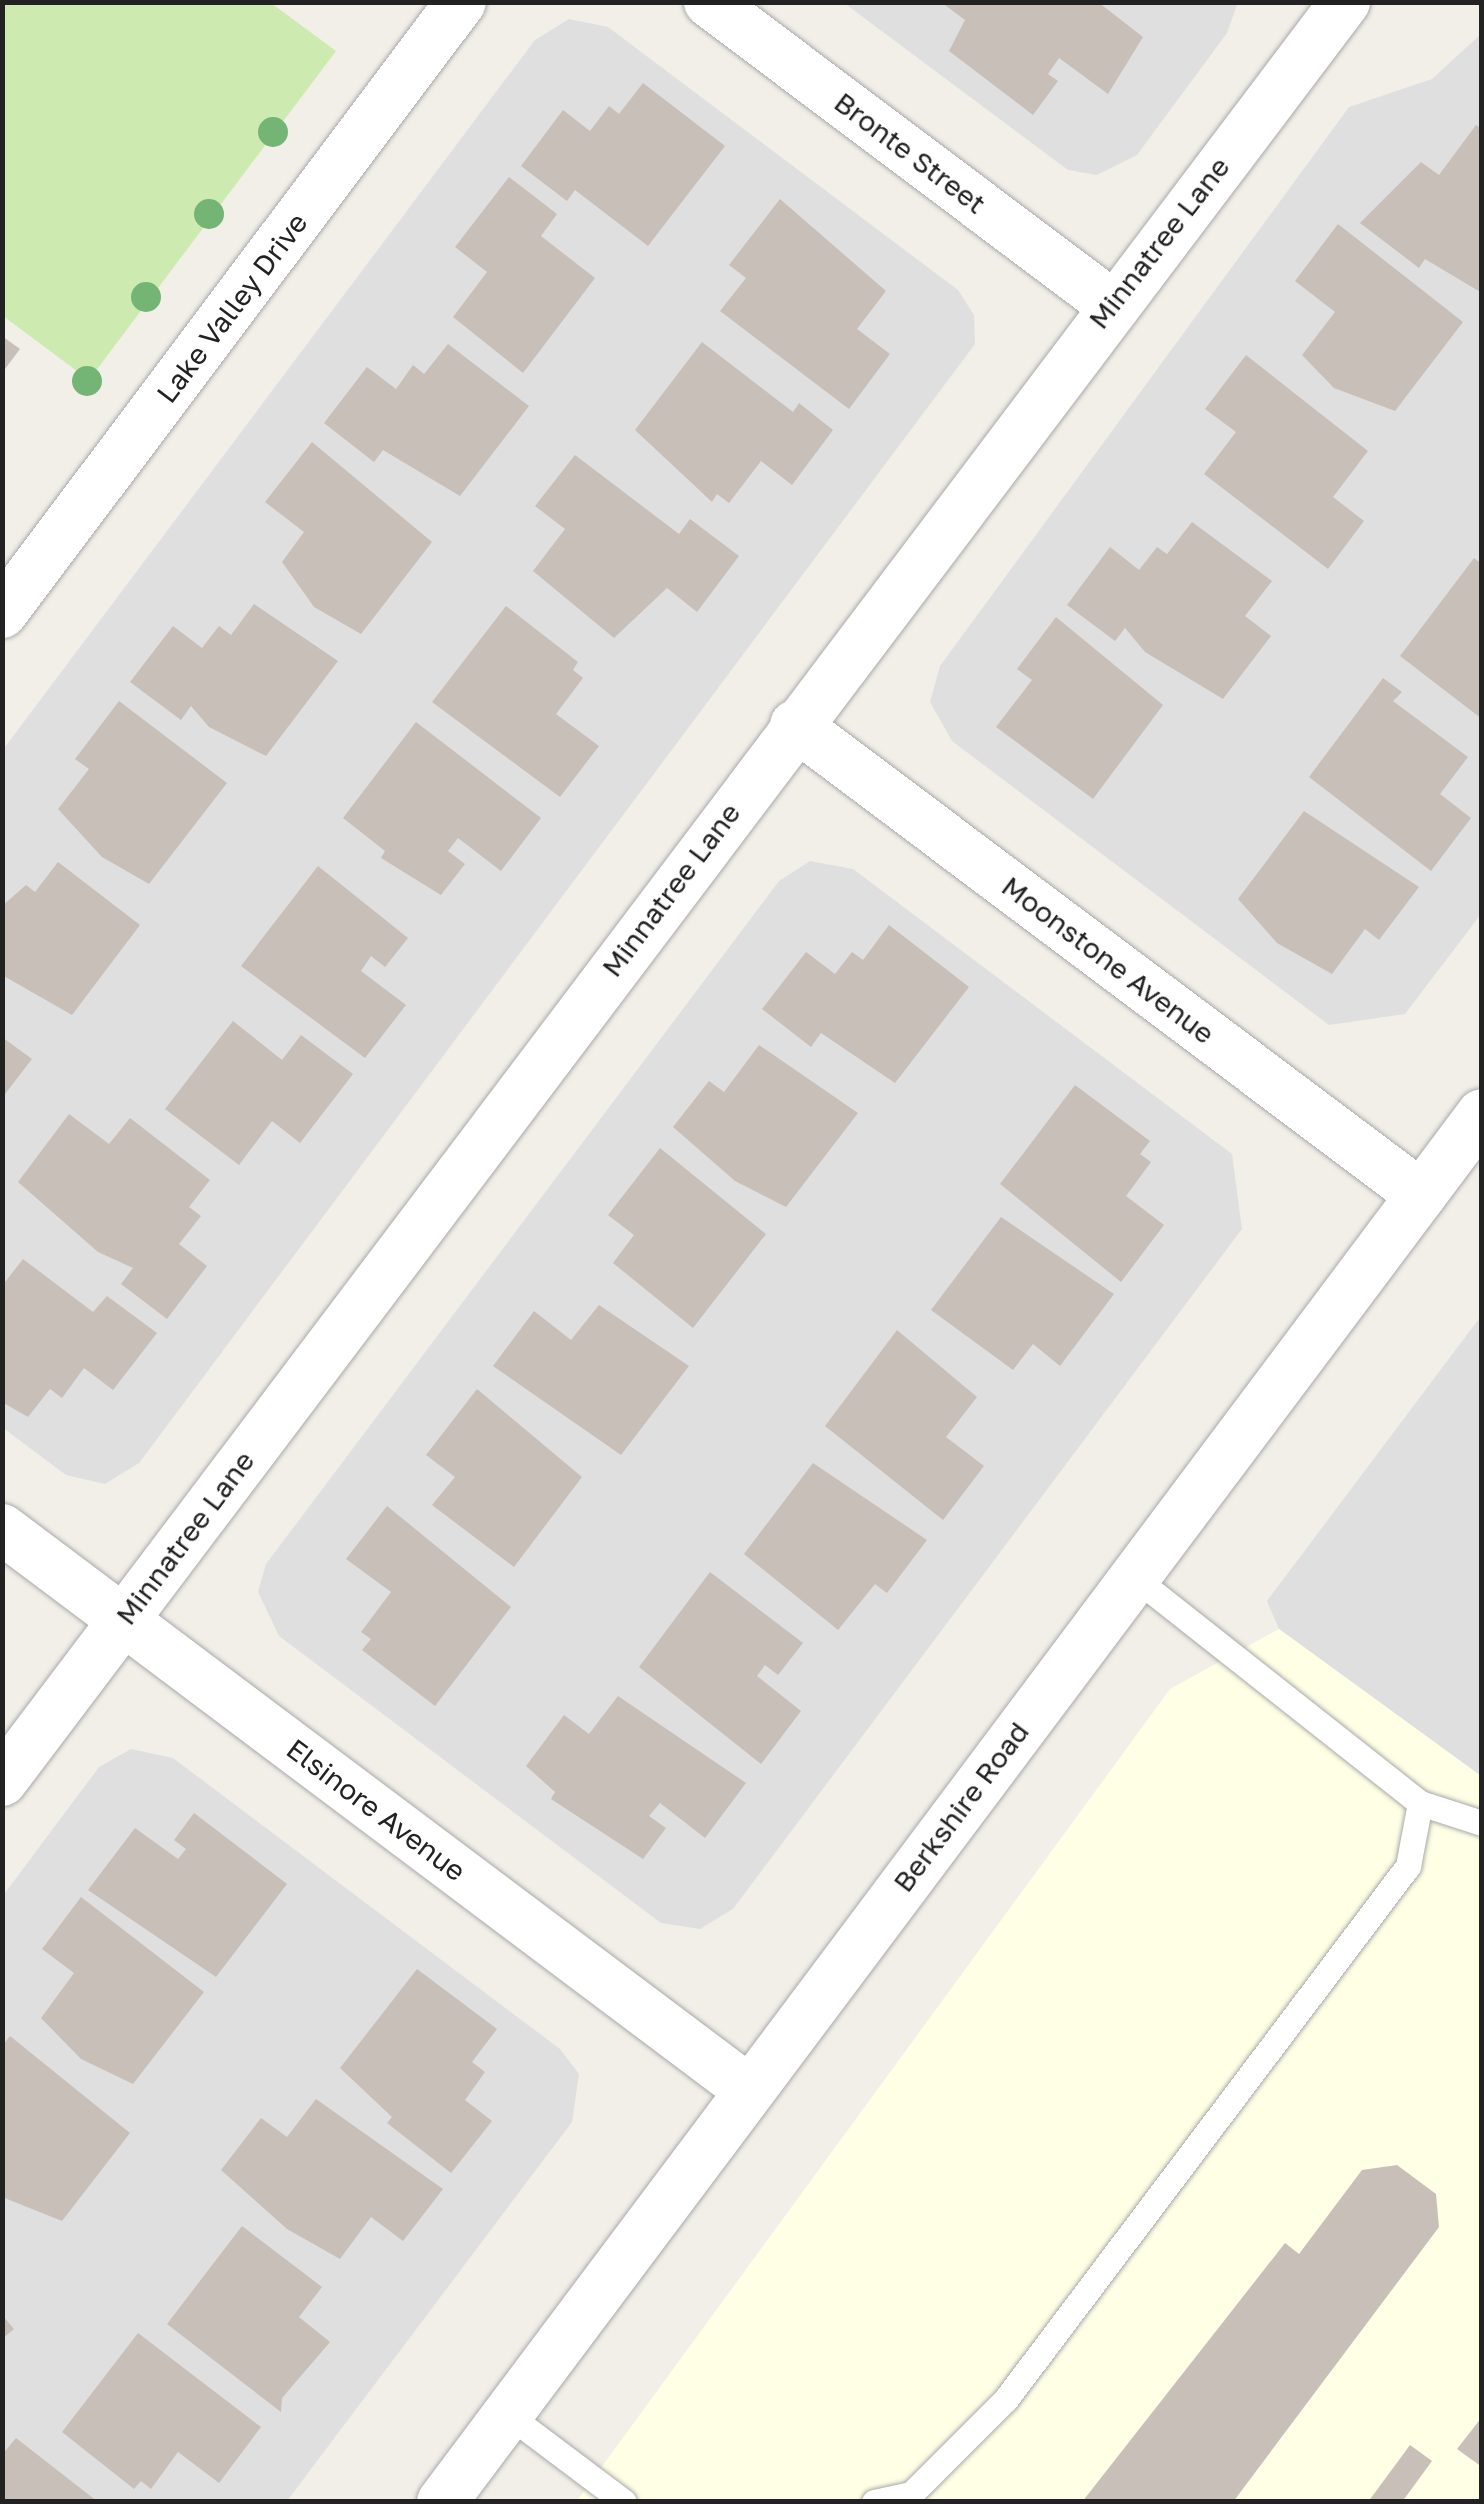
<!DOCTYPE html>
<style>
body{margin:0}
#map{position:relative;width:1484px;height:2504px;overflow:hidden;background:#f2efe9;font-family:"Golos Text",sans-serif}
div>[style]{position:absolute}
.residential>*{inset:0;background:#e0dfdf}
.education>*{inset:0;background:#ffffe5}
.grass>*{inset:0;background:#cdebb0}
.building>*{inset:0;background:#c7bfb8}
.roads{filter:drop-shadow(0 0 2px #a9a9a9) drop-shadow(0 0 2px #a9a9a9)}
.service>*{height:25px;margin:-12.5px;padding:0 12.5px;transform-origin:12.5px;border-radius:12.5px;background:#fff}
.minor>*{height:50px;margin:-25px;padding:0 25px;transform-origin:25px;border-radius:25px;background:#fff}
.trees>*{width:30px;height:30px;margin:-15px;border-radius:50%;background:#74b475}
span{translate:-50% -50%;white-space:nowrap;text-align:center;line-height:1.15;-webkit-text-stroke:9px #fff;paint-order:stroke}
.street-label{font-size:28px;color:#222}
.frame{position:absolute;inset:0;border:5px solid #222;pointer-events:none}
</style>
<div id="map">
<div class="residential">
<i style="clip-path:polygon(1238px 2px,1227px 33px,1137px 155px,1097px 175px,1068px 170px,844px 3px)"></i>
<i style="clip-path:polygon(569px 19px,608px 27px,958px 290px,974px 315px,975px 344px,139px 1463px,105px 1484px,66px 1475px,3px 1428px,2px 751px,535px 40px)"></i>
<i style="clip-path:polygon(1481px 34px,1481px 914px,1405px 1014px,1329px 1025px,952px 741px,930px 702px,940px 666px,1349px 107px,1432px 79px)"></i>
<i style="clip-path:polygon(810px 861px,853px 869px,1232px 1154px,1242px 1229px,733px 1909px,700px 1929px,661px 1923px,279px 1636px,258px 1592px,266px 1564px,779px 881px)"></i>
<i style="clip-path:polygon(1481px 1316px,1481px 1776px,1279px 1629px,1267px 1601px)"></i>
<i style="clip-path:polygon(131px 1749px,173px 1758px,560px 2049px,579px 2074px,572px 2122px,287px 2501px,3px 2501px,2px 1897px,99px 1767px)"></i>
</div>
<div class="education">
<i style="clip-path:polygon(1279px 1629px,1481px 1776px,1481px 2501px,576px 2502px,1170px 1689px)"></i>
</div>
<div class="grass">
<i style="clip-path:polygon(2px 3px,271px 3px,336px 51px,89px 380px,3px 316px)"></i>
</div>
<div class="building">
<i style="clip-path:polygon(941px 2px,1098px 2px,1143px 37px,1108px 94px,1059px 58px,1048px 74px,1058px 81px,1033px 115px,949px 51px,965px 20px)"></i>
<i style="clip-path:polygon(643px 83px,725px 146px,648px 246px,575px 190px,567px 201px,521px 166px,563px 110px,590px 131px,609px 106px,619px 114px)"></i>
<i style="clip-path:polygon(1476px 125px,1482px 129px,1482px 293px,1425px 259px,1419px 268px,1360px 223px,1421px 162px,1439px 175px)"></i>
<i style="clip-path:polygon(509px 177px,557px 214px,541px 236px,595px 278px,523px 373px,453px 317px,487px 272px,455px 247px)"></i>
<i style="clip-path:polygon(780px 199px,886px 291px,857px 329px,890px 354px,849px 409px,720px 311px,746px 278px,729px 265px)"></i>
<i style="clip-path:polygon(1338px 224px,1463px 322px,1395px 411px,1334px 388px,1302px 355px,1335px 312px,1295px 281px)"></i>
<i style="clip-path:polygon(2px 336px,20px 349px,2px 373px)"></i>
<i style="clip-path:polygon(702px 342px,793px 412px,799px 403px,833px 430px,792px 485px,761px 461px,729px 503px,717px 494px,712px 502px,635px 430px)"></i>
<i style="clip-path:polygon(448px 344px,529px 406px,460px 496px,383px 450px,374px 462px,324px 423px,367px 367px,396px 389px,413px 365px,424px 374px)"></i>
<i style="clip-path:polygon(1246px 355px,1368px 451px,1333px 497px,1364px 521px,1328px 569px,1204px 474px,1236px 432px,1205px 409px)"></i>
<i style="clip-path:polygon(312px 442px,432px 542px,361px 634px,314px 607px,282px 562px,304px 532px,265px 502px)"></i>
<i style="clip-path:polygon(575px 455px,679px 534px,690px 519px,739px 556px,697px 612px,667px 588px,614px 638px,533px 571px,565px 529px,535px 506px)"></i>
<i style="clip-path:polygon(1192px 522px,1272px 581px,1245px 616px,1271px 636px,1223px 699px,1145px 652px,1125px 628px,1115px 641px,1067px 605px,1110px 547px,1139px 570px,1157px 547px,1167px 554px)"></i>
<i style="clip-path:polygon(1474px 558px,1482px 564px,1482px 719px,1400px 656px)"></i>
<i style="clip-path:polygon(254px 604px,338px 661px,266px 756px,209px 727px,191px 706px,181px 720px,130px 682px,173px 626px,202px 648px,219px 626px,231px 635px)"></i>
<i style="clip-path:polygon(506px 606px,578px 662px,573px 670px,583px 678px,556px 714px,599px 746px,560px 797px,432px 702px)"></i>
<i style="clip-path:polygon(1056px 617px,1163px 705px,1093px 799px,996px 727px,1032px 680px,1017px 669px)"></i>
<i style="clip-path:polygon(1383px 678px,1402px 692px,1393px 701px,1468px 757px,1440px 794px,1471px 818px,1431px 871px,1309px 777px)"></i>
<i style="clip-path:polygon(119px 701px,227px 783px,149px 884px,102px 857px,58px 809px,89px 769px,75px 759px)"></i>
<i style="clip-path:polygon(416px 722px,541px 818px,501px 871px,458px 838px,448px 851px,465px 864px,441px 895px,381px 858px,385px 851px,343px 818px)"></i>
<i style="clip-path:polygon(1304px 811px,1419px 887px,1379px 940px,1365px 929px,1332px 974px,1277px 943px,1238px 899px)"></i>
<i style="clip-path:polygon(58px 862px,140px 925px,72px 1015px,2px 975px,2px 906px,26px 885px,35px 892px)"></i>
<i style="clip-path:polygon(318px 866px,408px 938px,385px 967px,371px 956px,361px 971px,406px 1005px,365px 1058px,241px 966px)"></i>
<i style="clip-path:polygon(889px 925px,969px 987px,895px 1083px,821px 1033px,811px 1047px,762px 1009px,806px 952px,835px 974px,852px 952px,863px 960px)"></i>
<i style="clip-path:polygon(233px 1021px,282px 1060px,301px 1035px,353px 1074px,300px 1143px,272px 1121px,239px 1165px,165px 1109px)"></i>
<i style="clip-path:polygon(2px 1037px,32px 1059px,2px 1098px)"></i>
<i style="clip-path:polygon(759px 1045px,858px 1113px,786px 1207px,735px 1181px,673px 1127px,709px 1081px,724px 1092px)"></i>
<i style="clip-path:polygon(1075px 1085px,1150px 1141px,1140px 1154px,1151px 1162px,1126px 1196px,1164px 1225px,1121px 1282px,1000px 1184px)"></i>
<i style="clip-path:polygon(69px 1114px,109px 1144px,130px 1118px,210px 1180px,189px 1207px,201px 1216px,179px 1244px,207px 1266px,167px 1319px,121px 1284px,133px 1268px,98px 1252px,18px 1182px)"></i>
<i style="clip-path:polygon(660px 1148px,766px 1234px,693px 1328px,613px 1263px,634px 1235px,608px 1215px)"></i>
<i style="clip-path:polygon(1001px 1217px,1114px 1294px,1060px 1366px,1033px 1344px,1013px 1370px,931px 1310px)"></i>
<i style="clip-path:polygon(23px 1259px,93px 1312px,107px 1296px,157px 1333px,113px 1390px,84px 1368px,62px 1398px,50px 1389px,28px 1417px,2px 1402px,2px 1286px)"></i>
<i style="clip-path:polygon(599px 1305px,689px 1366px,621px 1455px,493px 1366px,534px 1311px,571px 1340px)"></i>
<i style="clip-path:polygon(897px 1330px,977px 1397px,946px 1437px,984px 1466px,943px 1520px,825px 1426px)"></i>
<i style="clip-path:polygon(477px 1389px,582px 1477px,514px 1567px,432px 1505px,455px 1477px,426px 1455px)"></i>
<i style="clip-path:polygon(813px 1463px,927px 1540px,887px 1593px,875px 1584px,838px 1630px,744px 1554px)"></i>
<i style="clip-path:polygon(387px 1506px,511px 1607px,435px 1706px,362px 1650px,371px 1639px,361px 1632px,391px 1592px,346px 1559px)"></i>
<i style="clip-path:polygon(710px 1572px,803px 1643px,778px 1675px,765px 1665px,757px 1676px,801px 1711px,761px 1764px,639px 1667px)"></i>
<i style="clip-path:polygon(618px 1696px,746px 1783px,705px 1838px,660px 1803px,649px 1816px,666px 1828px,643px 1859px,551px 1799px,555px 1792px,526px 1766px,564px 1715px,589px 1734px)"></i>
<i style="clip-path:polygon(194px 1813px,287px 1884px,216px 1977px,88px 1890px,135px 1828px,178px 1859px,186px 1849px,174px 1840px)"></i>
<i style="clip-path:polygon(81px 1897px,204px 1992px,133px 2084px,81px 2059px,41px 2018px,74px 1973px,42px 1949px)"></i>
<i style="clip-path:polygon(417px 1969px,497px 2029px,472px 2062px,485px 2072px,465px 2100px,492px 2121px,451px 2173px,387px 2123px,392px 2117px,340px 2068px)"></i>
<i style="clip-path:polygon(10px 2036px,130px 2133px,62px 2221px,2px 2197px,2px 2046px)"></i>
<i style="clip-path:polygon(316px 2099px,443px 2189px,403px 2241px,371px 2217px,340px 2259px,287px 2229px,221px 2170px,261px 2118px,287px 2137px)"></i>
<i style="clip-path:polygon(1397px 2165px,1436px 2194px,1439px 2227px,1233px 2502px,1082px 2502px,1285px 2243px,1299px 2254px,1362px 2170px)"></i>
<i style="clip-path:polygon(242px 2226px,322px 2287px,299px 2317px,330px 2342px,282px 2398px,281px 2412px,167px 2324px)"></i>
<i style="clip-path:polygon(2px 2315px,14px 2329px,2px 2339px)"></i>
<i style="clip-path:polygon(138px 2333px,261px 2427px,219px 2483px,178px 2452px,151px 2489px,141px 2481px,134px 2489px,62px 2432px)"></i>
<i style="clip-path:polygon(1482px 2417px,1482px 2467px,1457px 2449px)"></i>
<i style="clip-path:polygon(16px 2438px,98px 2502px,2px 2502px,2px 2455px)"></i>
<i style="clip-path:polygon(1410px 2445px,1432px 2461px,1402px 2502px,1368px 2502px)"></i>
</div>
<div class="roads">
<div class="service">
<i style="left:1420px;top:1803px;width:65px;rotate:17.9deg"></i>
<i style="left:507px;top:2414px;width:146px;rotate:36.9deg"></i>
<i style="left:874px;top:2502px;width:38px;rotate:-12deg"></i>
<i style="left:911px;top:2494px;width:134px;rotate:-45deg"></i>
<i style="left:1006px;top:2399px;width:668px;rotate:-52.98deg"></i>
<i style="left:1408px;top:1866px;width:64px;rotate:-79.2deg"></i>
<i style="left:1420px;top:1803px;width:365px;rotate:-141.7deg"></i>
</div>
<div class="minor">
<i style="left:709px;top:2px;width:503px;rotate:36.92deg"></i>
<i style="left:2px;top:613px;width:764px;rotate:-53.09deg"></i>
<i style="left:795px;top:725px;width:783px;rotate:36.9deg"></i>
<i style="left:2px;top:1529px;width:934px;rotate:36.91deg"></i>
<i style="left:2px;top:1781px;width:2229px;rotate:-52.95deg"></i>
<i style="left:442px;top:2502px;width:1734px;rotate:-53.16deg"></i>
</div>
</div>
<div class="trees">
<i style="left:273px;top:132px"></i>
<i style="left:209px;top:214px"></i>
<i style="left:146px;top:297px"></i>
<i style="left:87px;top:381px"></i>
</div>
<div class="street-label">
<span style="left:910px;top:153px;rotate:37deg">Bronte Street</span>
<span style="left:1159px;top:243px;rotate:-52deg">Minnatree Lane</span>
<span style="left:232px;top:308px;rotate:-53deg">Lake Valley Drive</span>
<span style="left:671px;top:890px;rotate:-53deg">Minnatree Lane</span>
<span style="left:1108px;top:960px;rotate:37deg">Moonstone Avenue</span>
<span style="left:185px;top:1538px;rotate:-53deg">Minnatree Lane</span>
<span style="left:961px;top:1807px;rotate:-53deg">Berkshire Road</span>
<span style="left:376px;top:1810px;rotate:37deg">Elsinore Avenue</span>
</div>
<div class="frame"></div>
</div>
